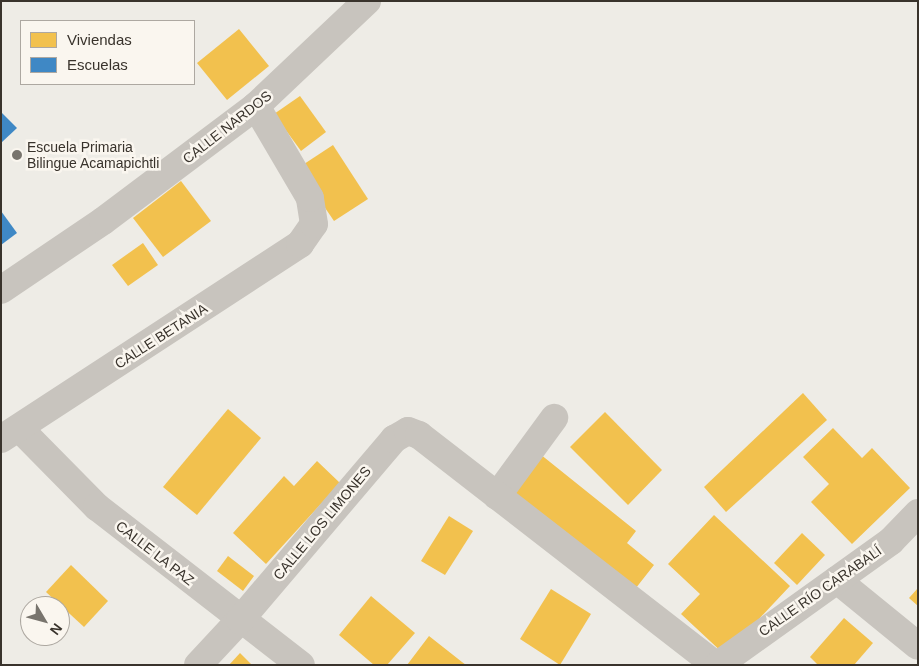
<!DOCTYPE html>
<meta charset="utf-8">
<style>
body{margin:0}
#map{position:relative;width:919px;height:666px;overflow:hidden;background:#eeece6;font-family:Arial,sans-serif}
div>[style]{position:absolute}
.homes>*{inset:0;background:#f2c14e}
.schools>*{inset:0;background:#3f88c5}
.street>*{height:28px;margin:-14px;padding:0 14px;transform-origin:14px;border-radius:14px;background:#c8c4be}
.dots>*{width:14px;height:14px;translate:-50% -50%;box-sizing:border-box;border:2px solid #faf6ef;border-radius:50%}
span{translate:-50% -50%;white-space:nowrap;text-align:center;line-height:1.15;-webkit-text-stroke:5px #faf6ef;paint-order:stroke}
.street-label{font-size:14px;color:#39332c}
.poi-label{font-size:14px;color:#39332c}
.left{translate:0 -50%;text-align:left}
.frame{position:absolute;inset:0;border:2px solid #39332c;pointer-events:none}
.legend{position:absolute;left:20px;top:20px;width:175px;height:65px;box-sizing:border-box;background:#faf6ef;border:1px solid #ada8a1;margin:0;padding:6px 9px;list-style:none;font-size:15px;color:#39332c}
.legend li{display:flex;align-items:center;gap:10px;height:25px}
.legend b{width:25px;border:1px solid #ada8a1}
.north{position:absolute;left:20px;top:596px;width:50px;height:50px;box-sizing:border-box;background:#faf6ef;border:1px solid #ada8a1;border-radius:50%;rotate:127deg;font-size:14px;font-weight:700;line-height:20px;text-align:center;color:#39332c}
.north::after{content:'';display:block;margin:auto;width:18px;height:22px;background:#78746d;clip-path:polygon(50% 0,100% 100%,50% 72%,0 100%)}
</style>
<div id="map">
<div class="homes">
<i style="clip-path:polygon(239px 29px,269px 66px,227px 100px,197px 63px)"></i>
<i style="clip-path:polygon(300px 96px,326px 132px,301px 151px,274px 114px)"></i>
<i style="clip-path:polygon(333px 145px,368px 199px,334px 221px,298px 168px)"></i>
<i style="clip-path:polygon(181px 181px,211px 221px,163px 257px,133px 218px)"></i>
<i style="clip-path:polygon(143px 243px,158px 265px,128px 286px,112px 265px)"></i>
<i style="clip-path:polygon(803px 393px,827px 420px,726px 512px,704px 487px)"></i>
<i style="clip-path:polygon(228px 409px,261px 438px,197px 515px,163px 487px)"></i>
<i style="clip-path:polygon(605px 412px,662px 470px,628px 505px,570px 447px)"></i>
<i style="clip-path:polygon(833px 428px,862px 458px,872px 448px,910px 488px,852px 544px,811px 502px,829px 484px,803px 457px)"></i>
<i style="clip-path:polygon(540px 454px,636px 531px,627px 543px,654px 565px,632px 593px,508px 494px)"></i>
<i style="clip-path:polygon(317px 461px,340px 483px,266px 564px,233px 533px,284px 476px,294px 486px)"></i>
<i style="clip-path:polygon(714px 515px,790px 586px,725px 655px,681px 614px,700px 594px,668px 564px)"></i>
<i style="clip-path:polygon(449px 516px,473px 531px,445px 575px,421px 561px)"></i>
<i style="clip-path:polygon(802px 533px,825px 555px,797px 585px,774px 563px)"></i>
<i style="clip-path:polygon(228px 556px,254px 576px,243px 591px,217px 571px)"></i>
<i style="clip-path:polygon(71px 565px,108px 601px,84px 627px,46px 592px)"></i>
<i style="clip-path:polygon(918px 588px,918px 606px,909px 598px)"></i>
<i style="clip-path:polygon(551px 589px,591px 614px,560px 665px,520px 639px)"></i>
<i style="clip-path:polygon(371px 596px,415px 633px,387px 665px,374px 665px,339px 635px)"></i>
<i style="clip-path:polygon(844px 618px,873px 643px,854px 665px,818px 665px,810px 657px)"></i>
<i style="clip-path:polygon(429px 636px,462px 662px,466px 665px,407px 665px)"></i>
<i style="clip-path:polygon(240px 653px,252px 665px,229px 665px)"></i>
</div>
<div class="schools">
<i style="clip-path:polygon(1px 112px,17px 128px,1px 143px)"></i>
<i style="clip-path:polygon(1px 211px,17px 233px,1px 245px)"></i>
</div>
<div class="street">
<i style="left:1px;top:290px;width:123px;rotate:-34.1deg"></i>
<i style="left:103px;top:221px;width:191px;rotate:-36.9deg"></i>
<i style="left:256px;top:106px;width:153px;rotate:-43.4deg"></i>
<i style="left:20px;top:429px;width:110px;rotate:45.4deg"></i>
<i style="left:97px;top:507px;width:258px;rotate:37.8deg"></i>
<i style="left:1px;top:439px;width:357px;rotate:-33.1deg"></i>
<i style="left:300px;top:244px;width:24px;rotate:-55deg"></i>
<i style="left:314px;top:224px;width:26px;rotate:-99deg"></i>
<i style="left:310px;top:198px;width:107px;rotate:-120.4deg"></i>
<i style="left:497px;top:496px;width:97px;rotate:-53.8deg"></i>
<i style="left:837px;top:580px;width:104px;rotate:39.2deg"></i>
<i style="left:198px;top:665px;width:62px;rotate:-47deg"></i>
<i style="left:240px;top:620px;width:238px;rotate:-49.6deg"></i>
<i style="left:394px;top:439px;width:16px;rotate:-30deg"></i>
<i style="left:408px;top:431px;width:12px;rotate:20deg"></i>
<i style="left:419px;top:435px;width:375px;rotate:37.8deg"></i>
<i style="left:718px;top:665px;width:213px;rotate:-35.6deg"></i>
<i style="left:891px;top:541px;width:39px;rotate:-46deg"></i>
</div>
<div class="dots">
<i style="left:17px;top:155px;background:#78746d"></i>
</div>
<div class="street-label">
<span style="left:227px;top:127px;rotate:-38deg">CALLE NARDOS</span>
<span style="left:161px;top:336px;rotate:-33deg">CALLE BETANIA</span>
<span style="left:322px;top:523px;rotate:-50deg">CALLE LOS LIMONES</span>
<span style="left:155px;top:553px;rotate:38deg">CALLE LA PAZ</span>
<span style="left:820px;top:591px;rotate:-35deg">CALLE RÍO CARABALÍ</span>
</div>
<div class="poi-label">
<span class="left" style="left:27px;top:155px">Escuela Primaria<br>Bilingue Acamapichtli</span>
</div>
<div class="frame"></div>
<ul class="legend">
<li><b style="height:14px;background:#f2c14e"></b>Viviendas</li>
<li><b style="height:14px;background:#3f88c5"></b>Escuelas</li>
</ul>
<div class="north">N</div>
</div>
